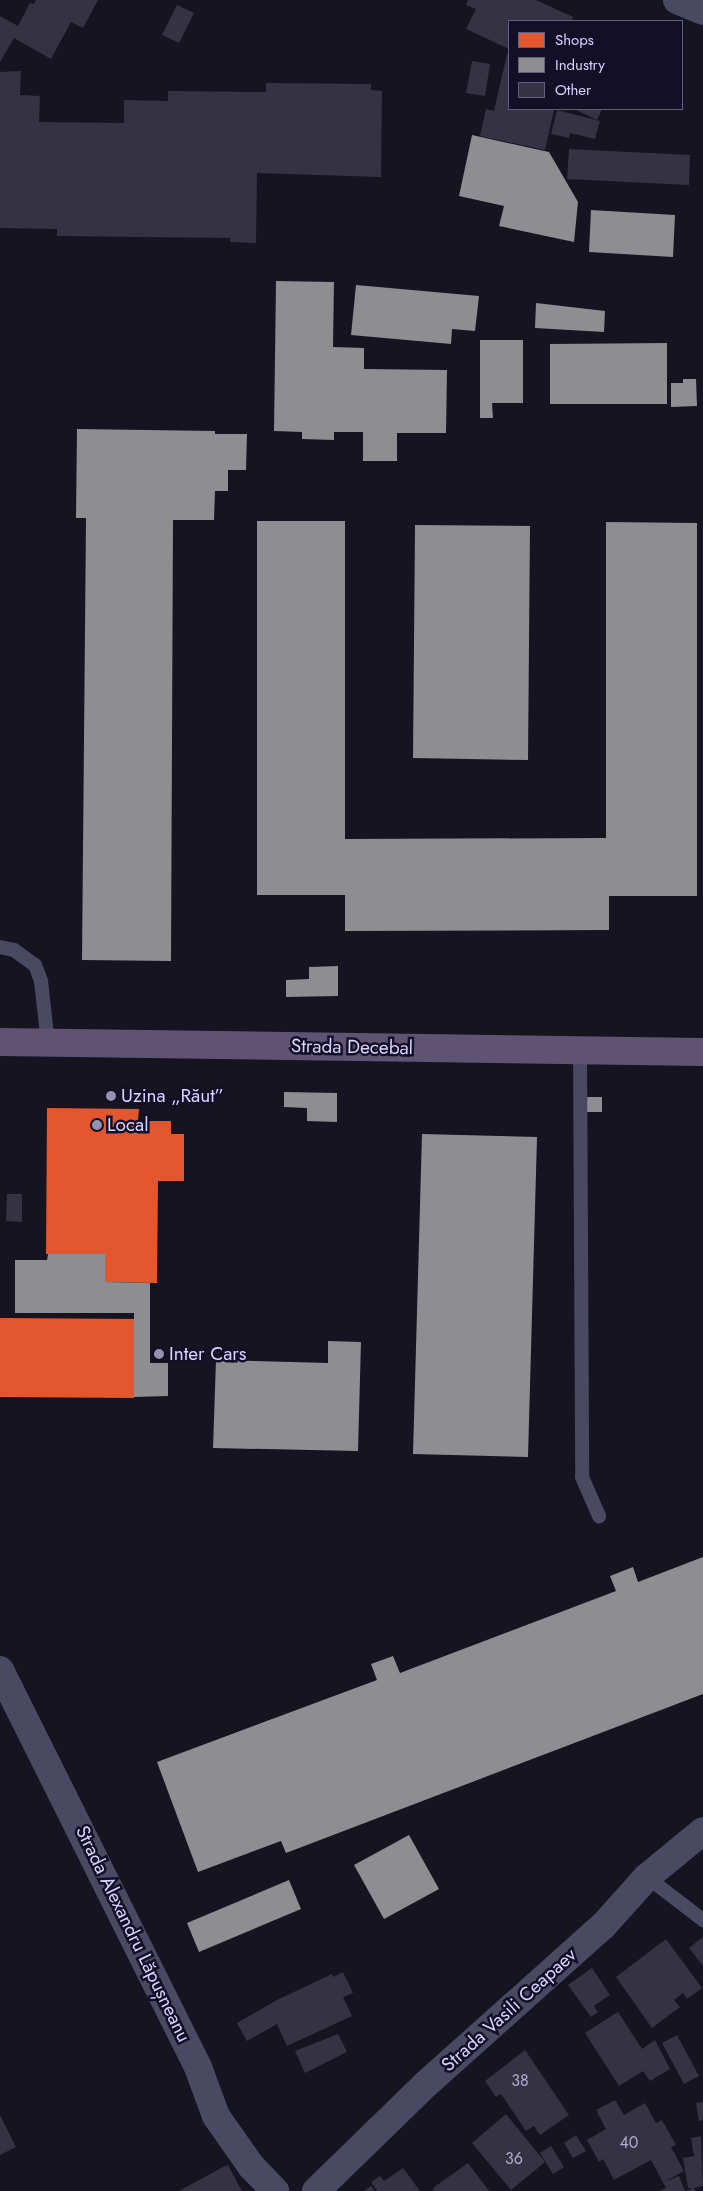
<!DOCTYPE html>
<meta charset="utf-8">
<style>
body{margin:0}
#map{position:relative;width:703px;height:2191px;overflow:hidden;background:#161421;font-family:Jost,sans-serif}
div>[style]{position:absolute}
.shops>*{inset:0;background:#e4572e}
.industry>*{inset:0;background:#8d8d92}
.building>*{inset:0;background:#343243}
.lane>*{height:14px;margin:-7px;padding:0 7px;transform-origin:7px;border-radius:7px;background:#4a4962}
.street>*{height:28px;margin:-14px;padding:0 14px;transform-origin:14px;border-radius:14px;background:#4a4962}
.primary>*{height:28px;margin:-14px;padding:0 14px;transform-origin:14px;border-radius:14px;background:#5e5373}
.dots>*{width:14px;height:14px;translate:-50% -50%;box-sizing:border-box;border:2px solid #130f26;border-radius:50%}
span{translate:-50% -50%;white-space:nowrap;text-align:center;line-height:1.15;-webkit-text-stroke:5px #130f26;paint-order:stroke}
.number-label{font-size:16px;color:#b0acd0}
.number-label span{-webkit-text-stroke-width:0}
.street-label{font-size:19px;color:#d9d4ff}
.poi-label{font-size:19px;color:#d9d4ff}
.left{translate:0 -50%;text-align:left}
.legend{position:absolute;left:508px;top:20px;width:175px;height:90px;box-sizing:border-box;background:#130f26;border:1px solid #625e7d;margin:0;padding:6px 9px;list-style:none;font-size:15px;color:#d9d4ff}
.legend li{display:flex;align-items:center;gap:10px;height:25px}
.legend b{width:25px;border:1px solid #625e7d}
</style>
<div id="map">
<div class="shops">
<i style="clip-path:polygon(47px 1108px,139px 1109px,138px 1121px,171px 1121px,171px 1134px,184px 1134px,184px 1181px,158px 1181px,157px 1283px,105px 1282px,105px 1254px,46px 1254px)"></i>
<i style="clip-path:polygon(0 1318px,135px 1319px,134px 1398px,0 1397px)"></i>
</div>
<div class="industry">
<i style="clip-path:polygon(472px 135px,549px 152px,578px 202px,574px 242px,499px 226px,504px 206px,459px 196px)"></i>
<i style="clip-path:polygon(591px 210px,675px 215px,673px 257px,589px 252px)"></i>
<i style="clip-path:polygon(276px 281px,334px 282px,333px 347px,364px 348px,364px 369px,447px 370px,446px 433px,397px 433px,397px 461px,363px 461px,363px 432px,334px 432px,334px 440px,302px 439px,302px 432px,274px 431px)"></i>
<i style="clip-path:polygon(356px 285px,479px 296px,475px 331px,452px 329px,451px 344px,351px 335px)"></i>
<i style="clip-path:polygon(536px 303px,605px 311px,604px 332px,535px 328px)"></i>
<i style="clip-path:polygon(480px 340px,523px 340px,523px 403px,492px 403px,493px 418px,480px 418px)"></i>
<i style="clip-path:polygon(667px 343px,667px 404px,550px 404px,550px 344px)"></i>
<i style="clip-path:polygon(683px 379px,696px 379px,697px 406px,671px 407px,671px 383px,683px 383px)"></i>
<i style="clip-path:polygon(77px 429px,215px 431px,215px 434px,247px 434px,246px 470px,228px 470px,228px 491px,215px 491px,214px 520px,173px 520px,171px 961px,82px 960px,86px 518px,76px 518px)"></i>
<i style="clip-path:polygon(257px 521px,345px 521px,345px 839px,606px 838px,606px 522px,697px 523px,697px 896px,609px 896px,609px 930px,345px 931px,345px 895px,257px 895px)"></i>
<i style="clip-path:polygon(415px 525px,530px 526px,528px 760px,413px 758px)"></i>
<i style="clip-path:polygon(338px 966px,338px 996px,286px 997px,286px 980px,309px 979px,309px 967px)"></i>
<i style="clip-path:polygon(284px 1092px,337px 1093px,337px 1122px,307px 1121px,307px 1108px,284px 1107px)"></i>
<i style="clip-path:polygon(583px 1097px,602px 1097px,602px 1112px,583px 1112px)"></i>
<i style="clip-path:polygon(422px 1134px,537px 1137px,528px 1457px,413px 1454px)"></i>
<i style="clip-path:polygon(48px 1254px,105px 1254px,105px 1282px,150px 1283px,150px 1363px,168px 1363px,168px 1396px,134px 1397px,134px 1313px,15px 1313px,15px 1260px,47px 1260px)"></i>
<i style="clip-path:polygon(328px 1341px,361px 1342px,358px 1451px,213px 1448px,216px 1360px,328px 1363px)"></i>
<i style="clip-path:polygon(703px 1557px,703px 1694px,286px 1853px,281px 1841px,198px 1872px,157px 1762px,377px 1680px,371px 1664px,393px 1656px,400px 1673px,616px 1591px,610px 1576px,633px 1567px,638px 1582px)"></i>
<i style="clip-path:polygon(409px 1835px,439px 1889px,384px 1919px,354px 1865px)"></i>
<i style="clip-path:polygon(289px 1880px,301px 1909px,199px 1952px,187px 1923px)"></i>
</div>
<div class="building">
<i style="clip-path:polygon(36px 0,98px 0,83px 28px,71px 22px,51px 59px,14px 38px,0 62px,0 16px,18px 26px,30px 3px,34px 4px)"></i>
<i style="clip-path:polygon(468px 0,536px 0,573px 17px,572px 21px,509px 21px,509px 49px,466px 29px,476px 9px,466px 5px)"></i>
<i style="clip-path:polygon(177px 5px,194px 13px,179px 43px,162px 35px)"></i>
<i style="clip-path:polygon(507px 54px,509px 54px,509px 109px,554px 110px,545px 150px,480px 136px,486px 109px,494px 111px)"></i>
<i style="clip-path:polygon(472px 61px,490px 64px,485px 96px,466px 93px)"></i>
<i style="clip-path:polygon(21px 71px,20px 95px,40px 96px,39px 122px,124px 123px,124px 100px,168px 101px,168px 91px,266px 92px,266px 83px,371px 84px,371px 90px,382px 91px,381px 177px,257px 173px,256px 243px,230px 242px,230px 238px,57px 236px,57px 229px,0 228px,0 72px)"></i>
<i style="clip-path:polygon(574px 109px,602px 109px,597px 120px)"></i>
<i style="clip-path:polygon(557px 110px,600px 121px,595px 139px,570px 133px,569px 138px,551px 134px)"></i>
<i style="clip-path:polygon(569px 149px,690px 155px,689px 185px,567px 179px)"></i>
<i style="clip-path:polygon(7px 1194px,22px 1194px,22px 1222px,6px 1221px)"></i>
<i style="clip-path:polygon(703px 1937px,703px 1966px,689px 1948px)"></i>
<i style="clip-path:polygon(666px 1939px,702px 1988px,687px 1999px,683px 1993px,674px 2000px,680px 2007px,652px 2028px,616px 1977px)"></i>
<i style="clip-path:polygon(592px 1968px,610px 1995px,594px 2006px,598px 2012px,591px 2017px,568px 1985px)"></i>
<i style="clip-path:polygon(343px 1972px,353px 1993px,343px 1997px,352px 2016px,287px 2046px,277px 2024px,247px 2041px,237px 2023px,277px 2000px,332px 1974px,333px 1977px)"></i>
<i style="clip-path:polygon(618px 2012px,642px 2049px,655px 2040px,670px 2069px,650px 2081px,643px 2071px,619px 2086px,585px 2033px)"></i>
<i style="clip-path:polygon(338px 2034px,347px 2052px,305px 2073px,295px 2051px)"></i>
<i style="clip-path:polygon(677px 2035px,699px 2076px,684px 2084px,662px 2043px)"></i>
<i style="clip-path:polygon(525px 2050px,569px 2115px,540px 2135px,534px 2126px,526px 2131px,501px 2094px,496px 2097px,485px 2081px)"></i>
<i style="clip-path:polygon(615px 2100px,624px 2115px,645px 2103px,656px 2123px,662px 2120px,676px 2145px,671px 2147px,684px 2171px,664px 2182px,679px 2176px,685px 2191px,693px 2188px,688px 2188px,683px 2158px,694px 2156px,691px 2138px,701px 2136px,703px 2186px,694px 2188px,695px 2191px,659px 2191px,666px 2188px,651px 2160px,614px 2180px,603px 2159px,599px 2162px,587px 2140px,606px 2129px,596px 2110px)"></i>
<i style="clip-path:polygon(703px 2102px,703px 2120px,699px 2121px,696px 2103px)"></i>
<i style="clip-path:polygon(506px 2114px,545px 2162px,511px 2190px,472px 2143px)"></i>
<i style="clip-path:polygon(0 2115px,16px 2147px,0 2155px)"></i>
<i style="clip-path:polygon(576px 2135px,586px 2151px,573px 2158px,564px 2143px)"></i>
<i style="clip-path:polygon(551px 2146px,564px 2167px,553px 2174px,540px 2153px)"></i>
<i style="clip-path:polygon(468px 2163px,489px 2191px,434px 2191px,433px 2188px)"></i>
<i style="clip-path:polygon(228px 2165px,242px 2191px,179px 2191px,223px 2167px)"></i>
<i style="clip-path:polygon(403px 2168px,420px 2191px,377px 2191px,371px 2182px,380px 2176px,384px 2181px)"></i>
<i style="clip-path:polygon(371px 2186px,375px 2191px,364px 2191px)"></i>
</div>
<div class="lane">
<i style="left:0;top:947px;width:14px;rotate:12deg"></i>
<i style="left:14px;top:950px;width:26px;rotate:36deg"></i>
<i style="left:35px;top:965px;width:17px;rotate:69deg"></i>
<i style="left:41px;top:981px;width:62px;rotate:83.6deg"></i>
<i style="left:580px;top:1050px;width:427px;rotate:89.7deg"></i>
<i style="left:582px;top:1477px;width:43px;rotate:66.4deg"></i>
<i style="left:647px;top:1877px;width:71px;rotate:37.5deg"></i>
</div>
<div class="street">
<i style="left:677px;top:0;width:28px;rotate:23deg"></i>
<i style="left:0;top:1670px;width:444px;rotate:63.5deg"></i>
<i style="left:198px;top:2067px;width:52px;rotate:69.8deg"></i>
<i style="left:216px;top:2116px;width:61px;rotate:55deg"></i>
<i style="left:251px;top:2166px;width:35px;rotate:46deg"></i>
<i style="left:316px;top:2191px;width:153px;rotate:-44.2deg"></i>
<i style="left:426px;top:2084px;width:237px;rotate:-41.8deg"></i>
<i style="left:603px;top:1926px;width:66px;rotate:-48.1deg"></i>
<i style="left:647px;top:1877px;width:72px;rotate:-39.4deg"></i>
</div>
<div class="primary">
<i style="left:0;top:1042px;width:703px;rotate:0.81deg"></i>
</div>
<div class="dots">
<i style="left:111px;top:1096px;background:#9591b1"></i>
<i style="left:97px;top:1125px;background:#9591b1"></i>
<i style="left:159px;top:1354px;background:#9591b1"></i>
</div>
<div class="number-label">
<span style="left:520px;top:2081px">38</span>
<span style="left:629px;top:2143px">40</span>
<span style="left:514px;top:2159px">36</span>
</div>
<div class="street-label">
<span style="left:352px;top:1047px;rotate:1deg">Strada Decebal</span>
<span style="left:133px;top:1934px;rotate:64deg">Strada Alexandru Lăpușneanu</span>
<span style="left:509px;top:2010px;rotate:-42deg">Strada Vasili Ceapaev</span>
</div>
<div class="poi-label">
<span class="left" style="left:121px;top:1096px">Uzina „Răut”</span>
<span class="left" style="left:107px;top:1125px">Local</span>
<span class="left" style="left:169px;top:1354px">Inter Cars</span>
</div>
<ul class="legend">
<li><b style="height:14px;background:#e4572e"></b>Shops</li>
<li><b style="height:14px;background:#8d8d92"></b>Industry</li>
<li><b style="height:14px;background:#343243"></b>Other</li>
</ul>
</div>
